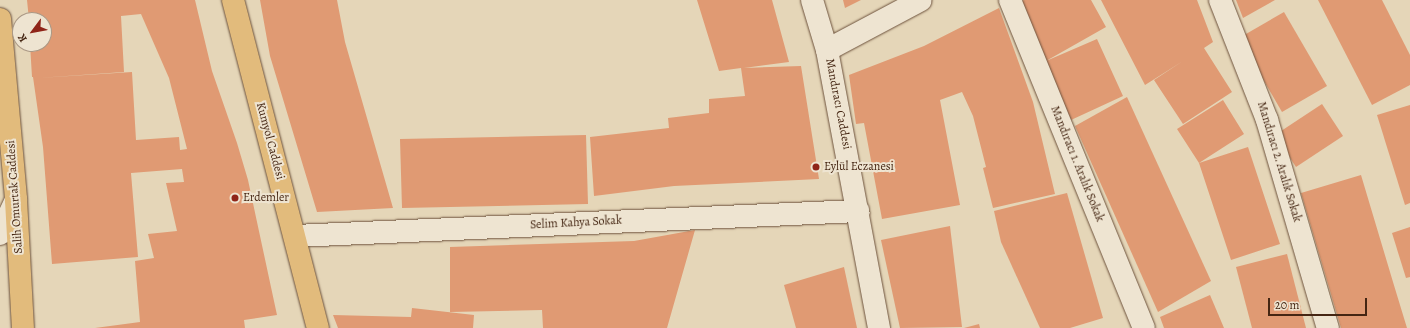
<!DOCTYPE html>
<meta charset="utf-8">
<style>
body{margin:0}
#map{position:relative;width:1410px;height:328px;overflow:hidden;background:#e5d6b8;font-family:Alegreya,serif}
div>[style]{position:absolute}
.building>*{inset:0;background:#e09a73}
.roads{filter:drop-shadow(0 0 1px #6d523c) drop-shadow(0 0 1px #6d523c)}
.minor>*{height:22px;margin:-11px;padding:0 11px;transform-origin:11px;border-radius:11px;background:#eee4d1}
.major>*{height:22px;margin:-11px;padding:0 11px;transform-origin:11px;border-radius:11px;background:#e2bb7c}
.dots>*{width:11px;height:11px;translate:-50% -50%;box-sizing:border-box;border:2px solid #eee4d1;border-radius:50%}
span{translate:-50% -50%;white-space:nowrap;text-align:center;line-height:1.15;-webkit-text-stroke:4px #eee4d1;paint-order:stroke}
.street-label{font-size:12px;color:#452613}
.poi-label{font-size:12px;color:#452613}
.left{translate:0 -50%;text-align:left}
.north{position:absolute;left:12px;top:12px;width:40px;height:40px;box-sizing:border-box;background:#eee4d1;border:1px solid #aa9885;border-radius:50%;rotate:238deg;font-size:11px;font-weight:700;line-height:16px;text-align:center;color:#452613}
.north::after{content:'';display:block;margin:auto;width:14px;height:18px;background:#8f2418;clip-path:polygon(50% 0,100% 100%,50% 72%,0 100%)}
.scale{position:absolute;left:1268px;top:298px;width:99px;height:18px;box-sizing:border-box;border:2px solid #452613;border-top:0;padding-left:5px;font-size:12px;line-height:14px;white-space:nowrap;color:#452613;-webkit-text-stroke:3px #eee4d1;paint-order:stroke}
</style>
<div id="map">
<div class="building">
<i style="clip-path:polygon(evenodd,27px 0,195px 0,212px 71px,237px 143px,248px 180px,277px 315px,244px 320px,245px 328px,95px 328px,140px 322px,135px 261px,154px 258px,148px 234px,177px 231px,166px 183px,184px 182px,182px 169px,131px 173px,138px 257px,52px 264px,43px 147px,33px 77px,32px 77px,30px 44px,44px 44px,44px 20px,29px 20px,27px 0,141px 14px,169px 78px,187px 149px,180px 150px,179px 137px,136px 140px,132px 72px,38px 78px,124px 72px,121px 16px,141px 14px)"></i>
<i style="clip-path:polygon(260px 0,337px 0,345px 42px,393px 208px,317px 212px,270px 56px)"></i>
<i style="clip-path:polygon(697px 0,772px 0,789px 62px,744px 68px,801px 66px,819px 179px,674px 186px,594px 196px,590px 137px,669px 128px,668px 118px,709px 113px,709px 99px,745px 96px,741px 68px,719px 71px)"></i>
<i style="clip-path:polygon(843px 0,861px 0,845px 8px)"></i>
<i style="clip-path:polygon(1024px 0,1091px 0,1106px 27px,1046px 61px,1097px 39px,1123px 96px,1071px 120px,1020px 2px)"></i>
<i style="clip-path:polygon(1101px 0,1197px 0,1213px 42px,1204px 48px,1232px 92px,1183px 124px,1154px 80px,1183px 61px,1145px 85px)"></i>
<i style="clip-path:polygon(1236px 0,1275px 0,1243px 18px)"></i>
<i style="clip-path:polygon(1318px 0,1382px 0,1410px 55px,1410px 85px,1372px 105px)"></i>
<i style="clip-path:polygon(999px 8px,1033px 102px,1055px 194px,993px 208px,983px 168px,986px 167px,973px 116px,962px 92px,940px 100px,960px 205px,882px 219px,864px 123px,856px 124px,849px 75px,924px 46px)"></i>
<i style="clip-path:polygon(1284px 12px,1327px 86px,1282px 112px,1239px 38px)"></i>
<i style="clip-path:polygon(1127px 97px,1211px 281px,1158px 312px,1075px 126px)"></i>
<i style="clip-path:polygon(1223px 100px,1244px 134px,1199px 163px,1248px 147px,1280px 244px,1231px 260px,1199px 163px,1177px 129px)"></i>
<i style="clip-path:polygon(1322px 104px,1343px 136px,1296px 167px,1275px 135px)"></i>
<i style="clip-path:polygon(1410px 105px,1410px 203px,1405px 205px,1377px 115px)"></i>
<i style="clip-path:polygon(586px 135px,588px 204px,402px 208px,400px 139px)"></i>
<i style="clip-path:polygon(1361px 175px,1393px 282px,1407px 328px,1341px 328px,1301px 193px)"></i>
<i style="clip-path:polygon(1067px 193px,1103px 318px,1070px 328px,1040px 328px,1001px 242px,994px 211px)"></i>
<i style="clip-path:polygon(950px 226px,962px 327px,900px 328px,881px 240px)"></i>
<i style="clip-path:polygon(1410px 227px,1410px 277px,1406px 278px,1392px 233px)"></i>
<i style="clip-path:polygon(695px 230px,667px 328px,543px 328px,542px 310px,450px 312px,450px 247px,634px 241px)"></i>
<i style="clip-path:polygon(1287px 254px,1306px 328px,1252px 328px,1236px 267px)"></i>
<i style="clip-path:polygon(844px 267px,857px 328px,796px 328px,784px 285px)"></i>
<i style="clip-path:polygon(1210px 295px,1224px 328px,1164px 328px,1160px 317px)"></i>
<i style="clip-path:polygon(412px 308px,474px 315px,473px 328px,338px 328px,333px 315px,411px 317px)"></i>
<i style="clip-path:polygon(979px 324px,980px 328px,964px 328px)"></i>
</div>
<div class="roads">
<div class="minor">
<i style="left:812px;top:0;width:52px;rotate:73.3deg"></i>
<i style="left:827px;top:50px;width:283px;rotate:79.4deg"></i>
<i style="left:1010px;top:0;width:354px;rotate:67.8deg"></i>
<i style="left:1220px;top:0;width:129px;rotate:68.6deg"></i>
<i style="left:1267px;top:120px;width:217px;rotate:73.7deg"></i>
<i style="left:827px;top:50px;width:106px;rotate:-28deg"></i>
<i style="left:0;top:234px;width:38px;rotate:-65deg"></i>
<i style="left:295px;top:236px;width:564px;rotate:-2.54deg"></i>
</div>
<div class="major">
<i style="left:233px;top:0;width:339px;rotate:75.5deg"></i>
<i style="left:0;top:19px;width:182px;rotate:84.9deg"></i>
<i style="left:16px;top:200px;width:128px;rotate:86.9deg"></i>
</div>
</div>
<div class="dots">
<i style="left:816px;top:167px;background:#8f2418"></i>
<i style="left:235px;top:198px;background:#8f2418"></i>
</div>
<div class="street-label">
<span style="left:838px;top:104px;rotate:79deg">Mandıracı Caddesi</span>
<span style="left:270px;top:141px;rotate:75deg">Kumyol Caddesi</span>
<span style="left:1279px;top:162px;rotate:73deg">Mandıracı 2. Aralık Sokak</span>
<span style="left:1077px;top:164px;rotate:68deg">Mandıracı 1. Aralık Sokak</span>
<span style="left:15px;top:197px;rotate:-94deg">Salih Omurtak Caddesi</span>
<span style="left:576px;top:223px;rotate:-3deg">Selim Kahya Sokak</span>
</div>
<div class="poi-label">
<span class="left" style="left:824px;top:167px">Eylül Eczanesi</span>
<span class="left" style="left:243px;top:198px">Erdemler</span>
</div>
<div class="north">K</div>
<div class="scale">20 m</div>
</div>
